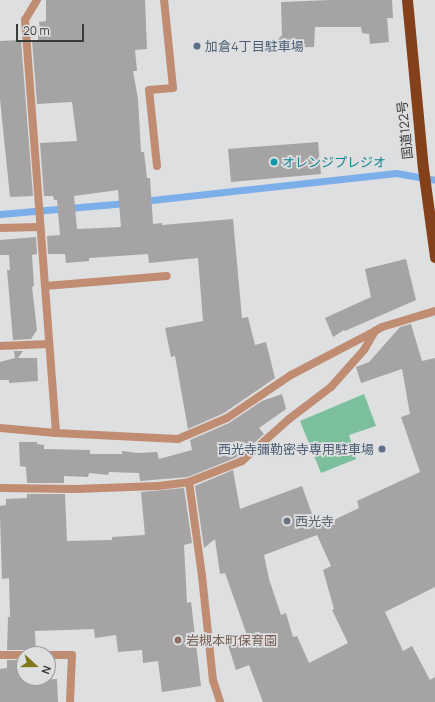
<!DOCTYPE html>
<meta charset="utf-8">
<style>
body{margin:0}
#map{position:relative;width:435px;height:702px;overflow:hidden;background:#dedfe0;font-family:Manrope,"Noto Sans JP",sans-serif}
div>[style]{position:absolute}
.green>*{inset:0;background:#7bbf9c}
.stream>*{height:7px;margin:-3.5px;padding:0 3.5px;transform-origin:3.5px;border-radius:3.5px;background:#7caeea}
.building>*{inset:0;background:#a5a3a3}
.service>*{height:8px;margin:-4px;padding:0 4px;transform-origin:4px;border-radius:4px;background:#c08c72}
.minor>*{height:8px;margin:-4px;padding:0 4px;transform-origin:4px;border-radius:4px;background:#c08c72}
.trunk>*{height:11px;margin:-5.5px;padding:0 5.5px;transform-origin:5.5px;border-radius:5.5px;background:#83401b}
.dots>*{width:11px;height:11px;translate:-50% -50%;box-sizing:border-box;border:2px solid #dedfe0;border-radius:50%}
span{translate:-50% -50%;white-space:nowrap;text-align:center;line-height:1.15;-webkit-text-stroke:3.5px #dedfe0;paint-order:stroke}
.service-label{font-size:13px;color:#4e5e75}
.left{translate:0 -50%;text-align:left}
.right{translate:-100% -50%;text-align:right}
.street-label{font-size:13px;color:#393a3a}
.culture-label{font-size:13px;color:#0d838f}
.worship-label{font-size:13px;color:#5b616d}
.education-label{font-size:13px;color:#785e54}
.north{position:absolute;left:16px;top:646px;width:40px;height:40px;box-sizing:border-box;background:#dedfe0;border:1px solid #9c9d9e;border-radius:50%;rotate:111deg;font-size:11px;font-weight:700;line-height:16px;text-align:center;color:#393a3a}
.north::after{content:'';display:block;margin:auto;width:14px;height:18px;background:#80771b;clip-path:polygon(50% 0,100% 100%,50% 72%,0 100%)}
.scale{position:absolute;left:16px;top:24px;width:68px;height:18px;box-sizing:border-box;border:2px solid #393a3a;border-top:0;padding-left:5px;font-size:12px;line-height:14px;white-space:nowrap;color:#393a3a;-webkit-text-stroke:3px #dedfe0;paint-order:stroke}
</style>
<div id="map">
<div class="green">
<i style="clip-path:polygon(364px 394px,376px 426px,349px 435px,356px 459px,321px 473px,300px 421px)"></i>
</div>
<div class="stream">
<i style="left:143px;top:201px;width:255px;rotate:-6.3deg"></i>
<i style="left:396px;top:173px;width:40px;rotate:10deg"></i>
<i style="left:0;top:214px;width:127px;rotate:-5deg"></i>
</div>
<div class="building">
<i style="clip-path:polygon(evenodd,46px 0,145px 0,147px 49px,135px 50px,137px 71px,133px 71px,138px 99px,141px 152px,144px 152px,147px 178px,150px 178px,153px 224px,162px 223px,162px 225px,233px 219px,242px 318px,248px 317px,255px 345px,266px 342px,275px 378px,224px 413px,188px 429px,175px 356px,171px 357px,165px 328px,203px 321px,198px 258px,149px 263px,148px 254px,89px 258px,89px 261px,66px 263px,65px 254px,48px 254px,47px 236px,60px 235px,57px 200px,54px 200px,53px 196px,44px 196px,40px 143px,77px 141px,72px 102px,37px 104px,32px 40px,38px 40px,38px 35px,41px 34px,39px 22px,46px 21px,46px 0,118px 190px,121px 227px,77px 229px,74px 196px,118px 190px)"></i>
<i style="clip-path:polygon(331px 0,392px 0,393px 18px,387px 18px,389px 42px,370px 44px,369px 34px,362px 33px,361px 27px,315px 27px,314px 47px,270px 48px,282px 35px,281px 2px)"></i>
<i style="clip-path:polygon(21px 40px,33px 196px,10px 197px,0 99px,0 41px)"></i>
<i style="clip-path:polygon(318px 142px,321px 174px,231px 182px,228px 149px)"></i>
<i style="clip-path:polygon(36px 237px,37px 254px,32px 255px,34px 286px,32px 287px,37px 330px,31px 339px,13px 340px,7px 270px,10px 270px,9px 255px,0 255px,0 240px)"></i>
<i style="clip-path:polygon(406px 259px,416px 300px,345px 331px,344px 330px,333px 337px,325px 318px,371px 297px,365px 269px)"></i>
<i style="clip-path:polygon(evenodd,411px 324px,422px 361px,435px 358px,435px 587px,385px 612px,403px 651px,412px 646px,430px 680px,435px 677px,435px 702px,263px 702px,249px 665px,236px 670px,228px 645px,248px 638px,225px 573px,220px 574px,215px 539px,204px 548px,195px 486px,233px 470px,240px 509px,302px 486px,317px 528px,359px 508px,357px 501px,420px 472px,401px 417px,410px 414px,402px 369px,361px 383px,356px 367px,369px 362px,400px 327px,411px 324px,317px 535px,331px 566px,323px 570px,334px 609px,332px 610px,348px 643px,309px 663px,297px 636px,293px 637px,286px 613px,281px 615px,269px 579px,264px 555px,317px 535px)"></i>
<i style="clip-path:polygon(14px 351px,23px 351px,18px 358px,37px 358px,38px 381px,9px 383px,9px 380px,0 380px,0 362px,15px 358px)"></i>
<i style="clip-path:polygon(282px 394px,286px 409px,259px 428px,264px 434px,245px 451px,235px 458px,188px 477px,140px 481px,139px 473px,109px 472px,108px 475px,89px 473px,88px 477px,64px 476px,64px 483px,27px 483px,26px 467px,20px 466px,19px 442px,37px 442px,37px 444px,44px 445px,44px 449px,90px 450px,90px 454px,122px 454px,122px 451px,138px 453px,157px 452px,159px 459px,192px 450px,190px 440px,229px 423px,262px 401px)"></i>
<i style="clip-path:polygon(184px 488px,192px 543px,184px 545px,187px 603px,191px 602px,201px 686px,162px 692px,158px 661px,143px 663px,142px 650px,118px 652px,116px 635px,95px 638px,94px 629px,35px 631px,36px 654px,29px 654px,24px 650px,7px 650px,8px 617px,10px 617px,9px 578px,2px 579px,0 515px,0 506px,6px 505px,6px 499px,27px 498px,27px 494px,65px 494px,67px 541px,112px 540px,112px 537px,145px 535px,141px 492px)"></i>
<i style="clip-path:polygon(7px 660px,24px 660px,24px 678px,37px 678px,37px 680px,57px 679px,58px 702px,0 702px,0 669px,7px 668px)"></i>
</div>
<div class="service">
<i style="left:157px;top:166px;width:76px;rotate:-96deg"></i>
<i style="left:149px;top:90px;width:24px;rotate:-5deg"></i>
<i style="left:173px;top:88px;width:88px;rotate:-95.8deg"></i>
<i style="left:45px;top:286px;width:122px;rotate:-4.7deg"></i>
<i style="left:0;top:488px;width:75px;rotate:0.8deg"></i>
<i style="left:0;top:655px;width:24px"></i>
<i style="left:48px;top:655px;width:24px"></i>
</div>
<div class="minor">
<i style="left:37px;top:0;width:23px;rotate:121deg"></i>
<i style="left:25px;top:20px;width:414px;rotate:85.7deg"></i>
<i style="left:0;top:228px;width:40px;rotate:-1.4deg"></i>
<i style="left:0;top:346px;width:49px;rotate:-2.3deg"></i>
<i style="left:0;top:428px;width:56px;rotate:5.1deg"></i>
<i style="left:56px;top:433px;width:122px;rotate:2.8deg"></i>
<i style="left:178px;top:439px;width:53px;rotate:-23.2deg"></i>
<i style="left:227px;top:418px;width:77px;rotate:-33.9deg"></i>
<i style="left:291px;top:375px;width:95px;rotate:-27.6deg"></i>
<i style="left:189px;top:482px;width:95px;rotate:82.1deg"></i>
<i style="left:202px;top:576px;width:105px;rotate:84deg"></i>
<i style="left:213px;top:680px;width:23px;rotate:72deg"></i>
<i style="left:75px;top:489px;width:83px;rotate:-2.1deg"></i>
<i style="left:158px;top:486px;width:31px;rotate:-7deg"></i>
<i style="left:189px;top:482px;width:57px;rotate:-21.6deg"></i>
<i style="left:242px;top:461px;width:63px;rotate:-41.8deg"></i>
<i style="left:289px;top:419px;width:53px;rotate:-37.3deg"></i>
<i style="left:331px;top:387px;width:50px;rotate:-48.3deg"></i>
<i style="left:364px;top:350px;width:22px;rotate:-60deg"></i>
<i style="left:375px;top:331px;width:8px;rotate:-30deg"></i>
<i style="left:382px;top:327px;width:55px;rotate:-16.8deg"></i>
<i style="left:70px;top:702px;width:47px;rotate:-87.6deg"></i>
</div>
<div class="trunk">
<i style="left:407px;top:0;width:169px;rotate:84.6deg"></i>
<i style="left:423px;top:168px;width:90px;rotate:82.3deg"></i>
</div>
<div class="dots">
<i style="left:197px;top:46px;background:#5c6f8a"></i>
<i style="left:274px;top:162px;background:#0f9aa8"></i>
<i style="left:382px;top:449px;background:#5c6f8a"></i>
<i style="left:287px;top:521px;background:#6b7280"></i>
<i style="left:178px;top:640px;background:#8d6e63"></i>
</div>
<div class="service-label">
<span class="left" style="left:205px;top:46px">加倉4丁目駐車場</span>
<span class="right" style="left:374px;top:449px">西光寺彌勒密寺専用駐車場</span>
</div>
<div class="street-label">
<span style="left:405px;top:130px;rotate:-96deg">国道122号</span>
</div>
<div class="culture-label">
<span class="left" style="left:282px;top:162px">オレンジプレジオ</span>
</div>
<div class="worship-label">
<span class="left" style="left:295px;top:521px">西光寺</span>
</div>
<div class="education-label">
<span class="left" style="left:186px;top:640px">岩槻本町保育園</span>
</div>
<div class="north">N</div>
<div class="scale">20 m</div>
</div>
